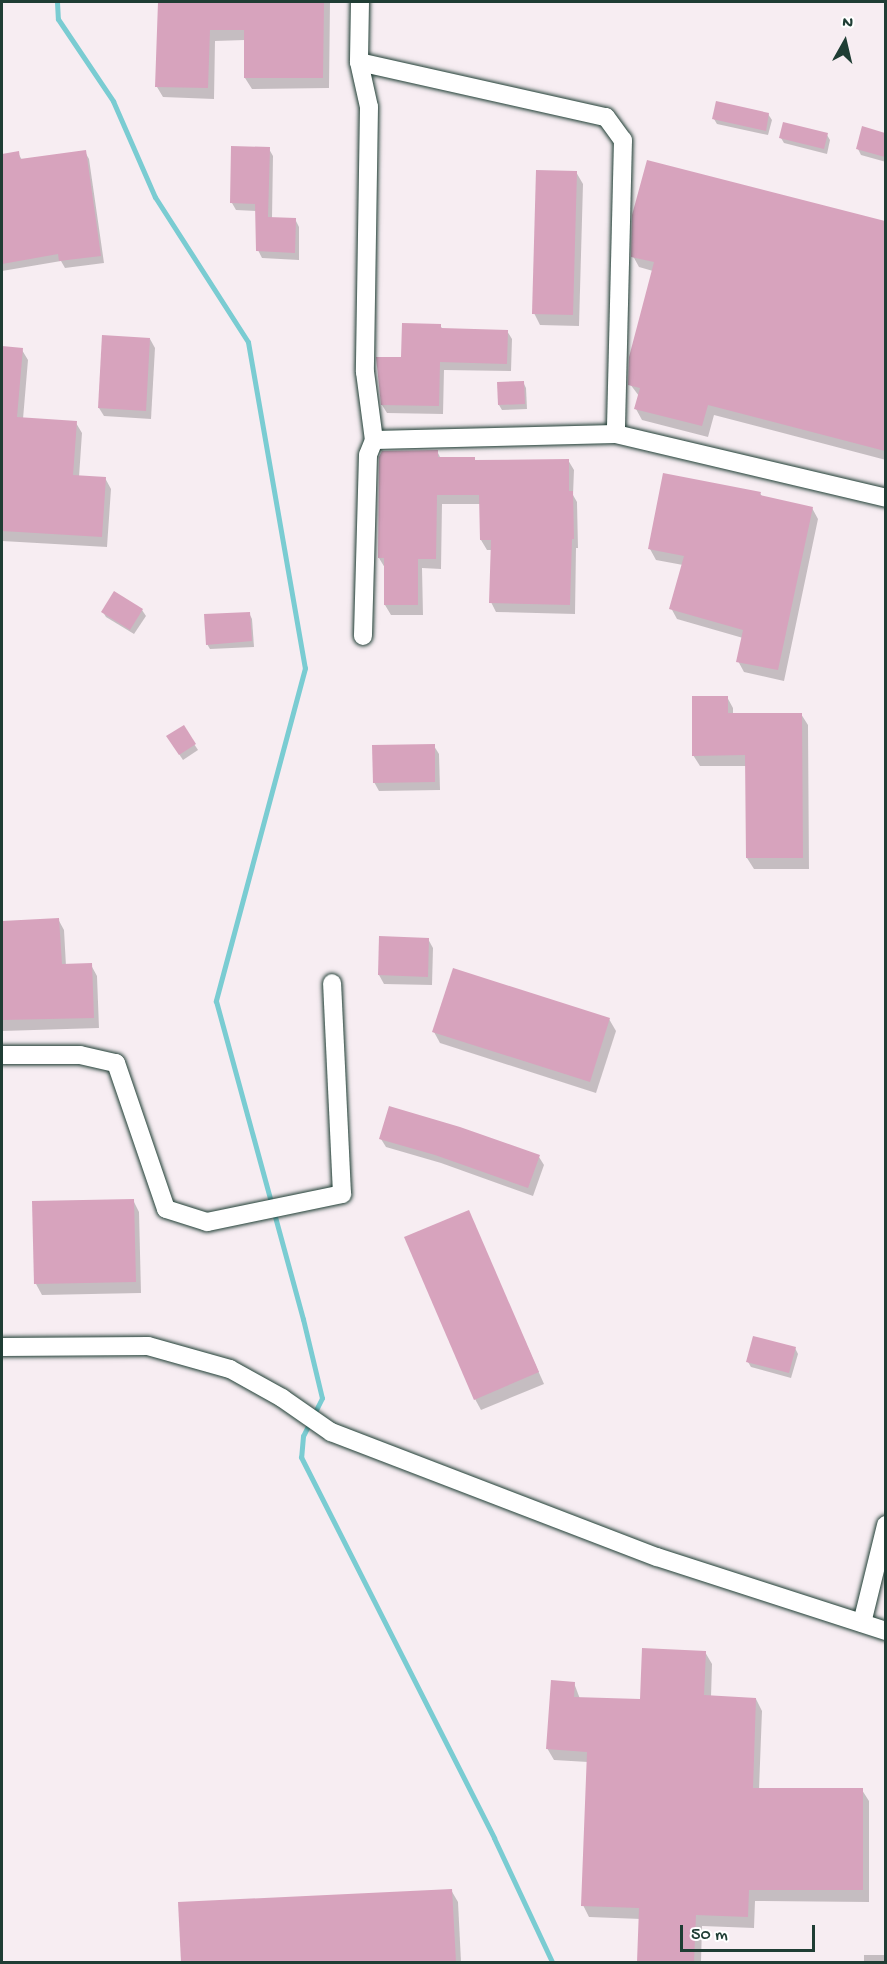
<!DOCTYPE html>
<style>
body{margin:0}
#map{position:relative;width:887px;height:1964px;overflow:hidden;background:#f7edf2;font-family:"Gochi Hand",sans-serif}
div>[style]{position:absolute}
.shadow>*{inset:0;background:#0003}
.stream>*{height:5px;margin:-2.5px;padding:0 2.5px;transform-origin:2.5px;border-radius:2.5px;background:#7accd2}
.building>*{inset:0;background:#d7a3bd}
.roads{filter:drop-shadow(0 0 2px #1f3d34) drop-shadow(0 0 2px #1f3d34)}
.minor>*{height:18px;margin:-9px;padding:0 9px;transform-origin:9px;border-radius:9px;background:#fff}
span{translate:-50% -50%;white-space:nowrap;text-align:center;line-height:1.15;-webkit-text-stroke:4.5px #fff;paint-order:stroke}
.frame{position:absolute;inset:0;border:3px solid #1f3d34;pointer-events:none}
.north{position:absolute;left:815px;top:12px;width:60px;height:60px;-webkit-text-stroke:4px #fff;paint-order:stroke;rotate:8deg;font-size:16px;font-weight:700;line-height:24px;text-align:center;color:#1f3d34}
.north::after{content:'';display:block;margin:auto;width:21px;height:27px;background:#1f3d34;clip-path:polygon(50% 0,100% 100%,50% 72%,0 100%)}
.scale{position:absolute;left:680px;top:1925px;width:135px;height:27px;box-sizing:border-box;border:3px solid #1f3d34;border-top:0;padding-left:8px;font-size:18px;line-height:21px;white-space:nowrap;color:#1f3d34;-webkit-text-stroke:4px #fff;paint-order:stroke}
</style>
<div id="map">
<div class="shadow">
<i style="clip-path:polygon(159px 2px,330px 2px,329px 88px,252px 89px,245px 78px,245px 40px,215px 41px,214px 99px,163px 97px,157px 87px)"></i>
<i style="clip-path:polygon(768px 114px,772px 120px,768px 135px,717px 124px,714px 119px)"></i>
<i style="clip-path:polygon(863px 128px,886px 134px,886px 162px,861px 155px,858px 149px)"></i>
<i style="clip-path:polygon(827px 135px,830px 140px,827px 154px,784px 143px,781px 138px)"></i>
<i style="clip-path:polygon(269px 149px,273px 156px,272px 219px,295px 219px,299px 227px,299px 260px,262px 258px,258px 250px,257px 211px,236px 210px,232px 203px)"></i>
<i style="clip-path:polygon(85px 152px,89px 159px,104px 263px,65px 268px,61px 261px,2px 271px,2px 155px,18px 153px,22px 160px)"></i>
<i style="clip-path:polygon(648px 162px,886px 223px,886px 460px,714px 415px,708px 437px,642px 420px,636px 409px,639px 396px,630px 384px,653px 271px,639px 267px,633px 256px)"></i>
<i style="clip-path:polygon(576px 172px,583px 184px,579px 326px,540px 325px,534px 313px)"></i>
<i style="clip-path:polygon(440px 325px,443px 330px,507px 331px,512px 339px,511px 371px,444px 370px,443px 414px,387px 413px,382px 405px)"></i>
<i style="clip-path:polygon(150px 339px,155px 348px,151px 419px,104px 416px,99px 408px)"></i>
<i style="clip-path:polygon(2px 348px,22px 350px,28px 360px,23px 419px,76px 423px,82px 433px,79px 477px,105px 478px,111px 489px,107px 547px,2px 541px)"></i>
<i style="clip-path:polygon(523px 382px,526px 388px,527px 409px,502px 410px,499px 405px)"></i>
<i style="clip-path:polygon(437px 451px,441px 459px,476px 462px,568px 460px,574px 470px,573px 495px,577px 502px,578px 548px,576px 548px,575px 614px,496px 612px,491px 602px,492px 550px,487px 550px,481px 540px,480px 504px,442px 504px,441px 569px,422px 568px,423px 615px,391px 615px,385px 605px,385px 568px,379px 558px)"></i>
<i style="clip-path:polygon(760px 493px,763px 498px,812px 508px,818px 519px,784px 681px,744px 672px,738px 661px,743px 638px,677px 619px,671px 608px,683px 565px,656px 560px,650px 549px)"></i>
<i style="clip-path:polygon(115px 593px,142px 610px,146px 616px,134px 634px,106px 617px,103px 612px)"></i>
<i style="clip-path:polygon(249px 613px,252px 619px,254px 647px,210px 649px,207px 644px)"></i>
<i style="clip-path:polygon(727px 697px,733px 708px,733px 715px,801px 714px,808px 725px,809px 869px,754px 869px,747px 858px,747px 766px,700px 766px,693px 755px)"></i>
<i style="clip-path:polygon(183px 727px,198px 750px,183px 760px,171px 742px)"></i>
<i style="clip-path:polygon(434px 746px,439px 754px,440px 790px,379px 791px,374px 782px)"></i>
<i style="clip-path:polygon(58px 919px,64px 930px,66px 966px,91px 965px,97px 976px,99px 1028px,2px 1031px,2px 922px)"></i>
<i style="clip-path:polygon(380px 938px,428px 939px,433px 948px,432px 985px,384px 984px,379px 975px)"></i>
<i style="clip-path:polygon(609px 1019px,616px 1031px,596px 1093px,440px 1043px,434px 1032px)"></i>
<i style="clip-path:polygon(381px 1139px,539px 1157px,544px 1165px,533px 1196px,441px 1163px,386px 1147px)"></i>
<i style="clip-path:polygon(133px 1200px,139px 1212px,141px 1293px,42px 1295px,36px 1284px)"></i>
<i style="clip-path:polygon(468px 1212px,544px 1384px,481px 1410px,475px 1399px)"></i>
<i style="clip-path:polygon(795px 1348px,798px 1354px,791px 1378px,751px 1367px,748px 1362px)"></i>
<i style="clip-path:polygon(705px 1652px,712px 1664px,711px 1697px,756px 1699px,762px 1711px,759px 1790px,862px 1790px,869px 1801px,869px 1902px,755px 1901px,754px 1928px,702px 1926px,701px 1962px,639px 1962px,641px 1919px,589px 1917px,583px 1905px,588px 1762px,554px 1760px,547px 1748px,574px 1683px,580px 1699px,641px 1701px)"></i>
<i style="clip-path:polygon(451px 1890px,458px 1902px,461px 1962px,182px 1962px,179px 1904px)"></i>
<i style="clip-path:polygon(864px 1955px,886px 1955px,886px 1962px,864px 1962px)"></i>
</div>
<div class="stream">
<i style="left:57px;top:2px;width:17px;rotate:87deg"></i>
<i style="left:58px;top:19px;width:99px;rotate:56.1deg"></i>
<i style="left:113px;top:101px;width:105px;rotate:66.4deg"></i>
<i style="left:155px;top:197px;width:172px;rotate:57.3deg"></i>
<i style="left:248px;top:342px;width:331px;rotate:80.1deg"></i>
<i style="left:305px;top:668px;width:345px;rotate:105deg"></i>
<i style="left:216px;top:1001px;width:330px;rotate:74.7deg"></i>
<i style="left:303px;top:1319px;width:81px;rotate:76.5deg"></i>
<i style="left:322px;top:1398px;width:42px;rotate:116.6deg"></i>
<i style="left:303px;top:1436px;width:21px;rotate:95deg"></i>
<i style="left:301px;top:1457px;width:427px;rotate:63.1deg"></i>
<i style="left:494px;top:1838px;width:137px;rotate:64.9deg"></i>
</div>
<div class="building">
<i style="clip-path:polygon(158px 2px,324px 2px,323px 78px,244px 78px,244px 30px,210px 30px,208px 88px,155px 87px)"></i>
<i style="clip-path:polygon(716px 101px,769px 113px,766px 131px,712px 119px)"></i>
<i style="clip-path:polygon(783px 122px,828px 133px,824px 149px,779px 138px)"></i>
<i style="clip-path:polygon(862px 126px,885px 133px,885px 157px,856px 149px)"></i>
<i style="clip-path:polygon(231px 146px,270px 147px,268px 217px,296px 218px,295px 253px,256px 251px,255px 204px,230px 203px)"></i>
<i style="clip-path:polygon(86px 150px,101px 256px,59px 261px,58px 254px,2px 264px,2px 154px,19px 151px,20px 159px)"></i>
<i style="clip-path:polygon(647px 160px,885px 221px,885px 451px,708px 405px,702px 426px,634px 409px,640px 388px,628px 385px,629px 357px,654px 262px,631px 257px,632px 215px)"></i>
<i style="clip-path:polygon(536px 170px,577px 171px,573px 315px,532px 314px)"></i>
<i style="clip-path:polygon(402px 323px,441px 324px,441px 328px,508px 330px,507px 364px,440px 362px,439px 406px,381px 405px,376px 357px,401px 357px)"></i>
<i style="clip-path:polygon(102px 335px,150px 338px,146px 411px,98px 408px)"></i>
<i style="clip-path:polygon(2px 346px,23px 348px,17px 417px,77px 421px,73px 475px,106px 477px,102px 537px,2px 531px)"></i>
<i style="clip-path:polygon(524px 381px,525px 404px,498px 405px,497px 382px)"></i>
<i style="clip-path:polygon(438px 450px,438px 457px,475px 457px,475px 460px,569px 459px,569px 491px,573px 491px,574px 539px,572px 539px,570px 605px,489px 603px,491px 540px,480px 540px,479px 495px,437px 495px,436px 559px,418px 559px,418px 605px,384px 605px,384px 558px,378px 558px,379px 457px,382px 451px)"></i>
<i style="clip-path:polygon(663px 473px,761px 492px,760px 495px,813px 507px,778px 670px,736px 662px,743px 630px,669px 609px,684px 556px,648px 549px)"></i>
<i style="clip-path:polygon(114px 591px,143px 609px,130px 630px,101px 612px)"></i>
<i style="clip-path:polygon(250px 612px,252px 641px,206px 645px,204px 614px)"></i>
<i style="clip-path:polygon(692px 696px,728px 696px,728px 713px,802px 713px,803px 858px,746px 858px,745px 755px,692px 756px)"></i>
<i style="clip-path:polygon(184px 725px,196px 744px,179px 755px,166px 736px)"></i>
<i style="clip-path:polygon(435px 744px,435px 782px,373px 783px,372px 745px)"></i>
<i style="clip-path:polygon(59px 918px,62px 964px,92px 963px,94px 1018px,2px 1020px,2px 921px)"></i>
<i style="clip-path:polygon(379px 936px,429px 938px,428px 977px,378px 975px)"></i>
<i style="clip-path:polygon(453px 968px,610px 1018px,590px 1082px,432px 1032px)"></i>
<i style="clip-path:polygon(389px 1106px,460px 1127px,540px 1155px,528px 1188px,435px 1155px,379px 1139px)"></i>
<i style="clip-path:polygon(134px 1199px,136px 1282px,34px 1284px,32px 1201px)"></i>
<i style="clip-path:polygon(469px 1210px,539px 1372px,474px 1400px,404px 1237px)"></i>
<i style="clip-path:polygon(753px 1336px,796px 1347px,789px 1373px,746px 1362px)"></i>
<i style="clip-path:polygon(642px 1648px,706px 1651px,704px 1695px,756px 1698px,753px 1788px,863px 1788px,863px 1890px,749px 1890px,748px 1917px,696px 1915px,694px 1962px,637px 1962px,639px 1908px,581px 1906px,587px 1752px,546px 1749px,551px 1680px,575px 1682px,574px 1697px,640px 1699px)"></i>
<i style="clip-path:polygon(452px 1889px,456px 1962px,181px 1962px,178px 1902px)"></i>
</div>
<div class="roads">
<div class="minor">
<i style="left:360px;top:2px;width:60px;rotate:91deg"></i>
<i style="left:359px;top:62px;width:46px;rotate:77.5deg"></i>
<i style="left:369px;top:107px;width:265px;rotate:90.9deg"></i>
<i style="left:365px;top:372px;width:69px;rotate:82.5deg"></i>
<i style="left:374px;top:440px;width:16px;rotate:112deg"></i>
<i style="left:368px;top:455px;width:181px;rotate:91.6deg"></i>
<i style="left:359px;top:62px;width:253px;rotate:12.6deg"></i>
<i style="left:606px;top:117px;width:29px;rotate:54deg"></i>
<i style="left:623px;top:140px;width:294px;rotate:91.4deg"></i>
<i style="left:374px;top:440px;width:242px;rotate:-1.4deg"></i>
<i style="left:616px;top:434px;width:277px;rotate:13.3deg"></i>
<i style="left:2px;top:1055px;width:78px"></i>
<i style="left:80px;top:1055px;width:37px;rotate:13deg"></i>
<i style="left:116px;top:1063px;width:154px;rotate:71.1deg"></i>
<i style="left:166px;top:1209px;width:43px;rotate:17.6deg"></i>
<i style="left:207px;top:1222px;width:138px;rotate:-11.7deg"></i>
<i style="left:342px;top:1194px;width:211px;rotate:-92.7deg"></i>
<i style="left:2px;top:1347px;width:146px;rotate:-0.4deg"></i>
<i style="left:148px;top:1346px;width:85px;rotate:15.7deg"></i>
<i style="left:230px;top:1369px;width:60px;rotate:29.1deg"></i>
<i style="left:282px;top:1398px;width:60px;rotate:34.8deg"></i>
<i style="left:331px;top:1432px;width:349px;rotate:21deg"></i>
<i style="left:657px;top:1557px;width:241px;rotate:17.9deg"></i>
<i style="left:862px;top:1623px;width:101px;rotate:-76.2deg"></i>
</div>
</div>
<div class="frame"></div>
<div class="north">N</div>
<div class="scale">50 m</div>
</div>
